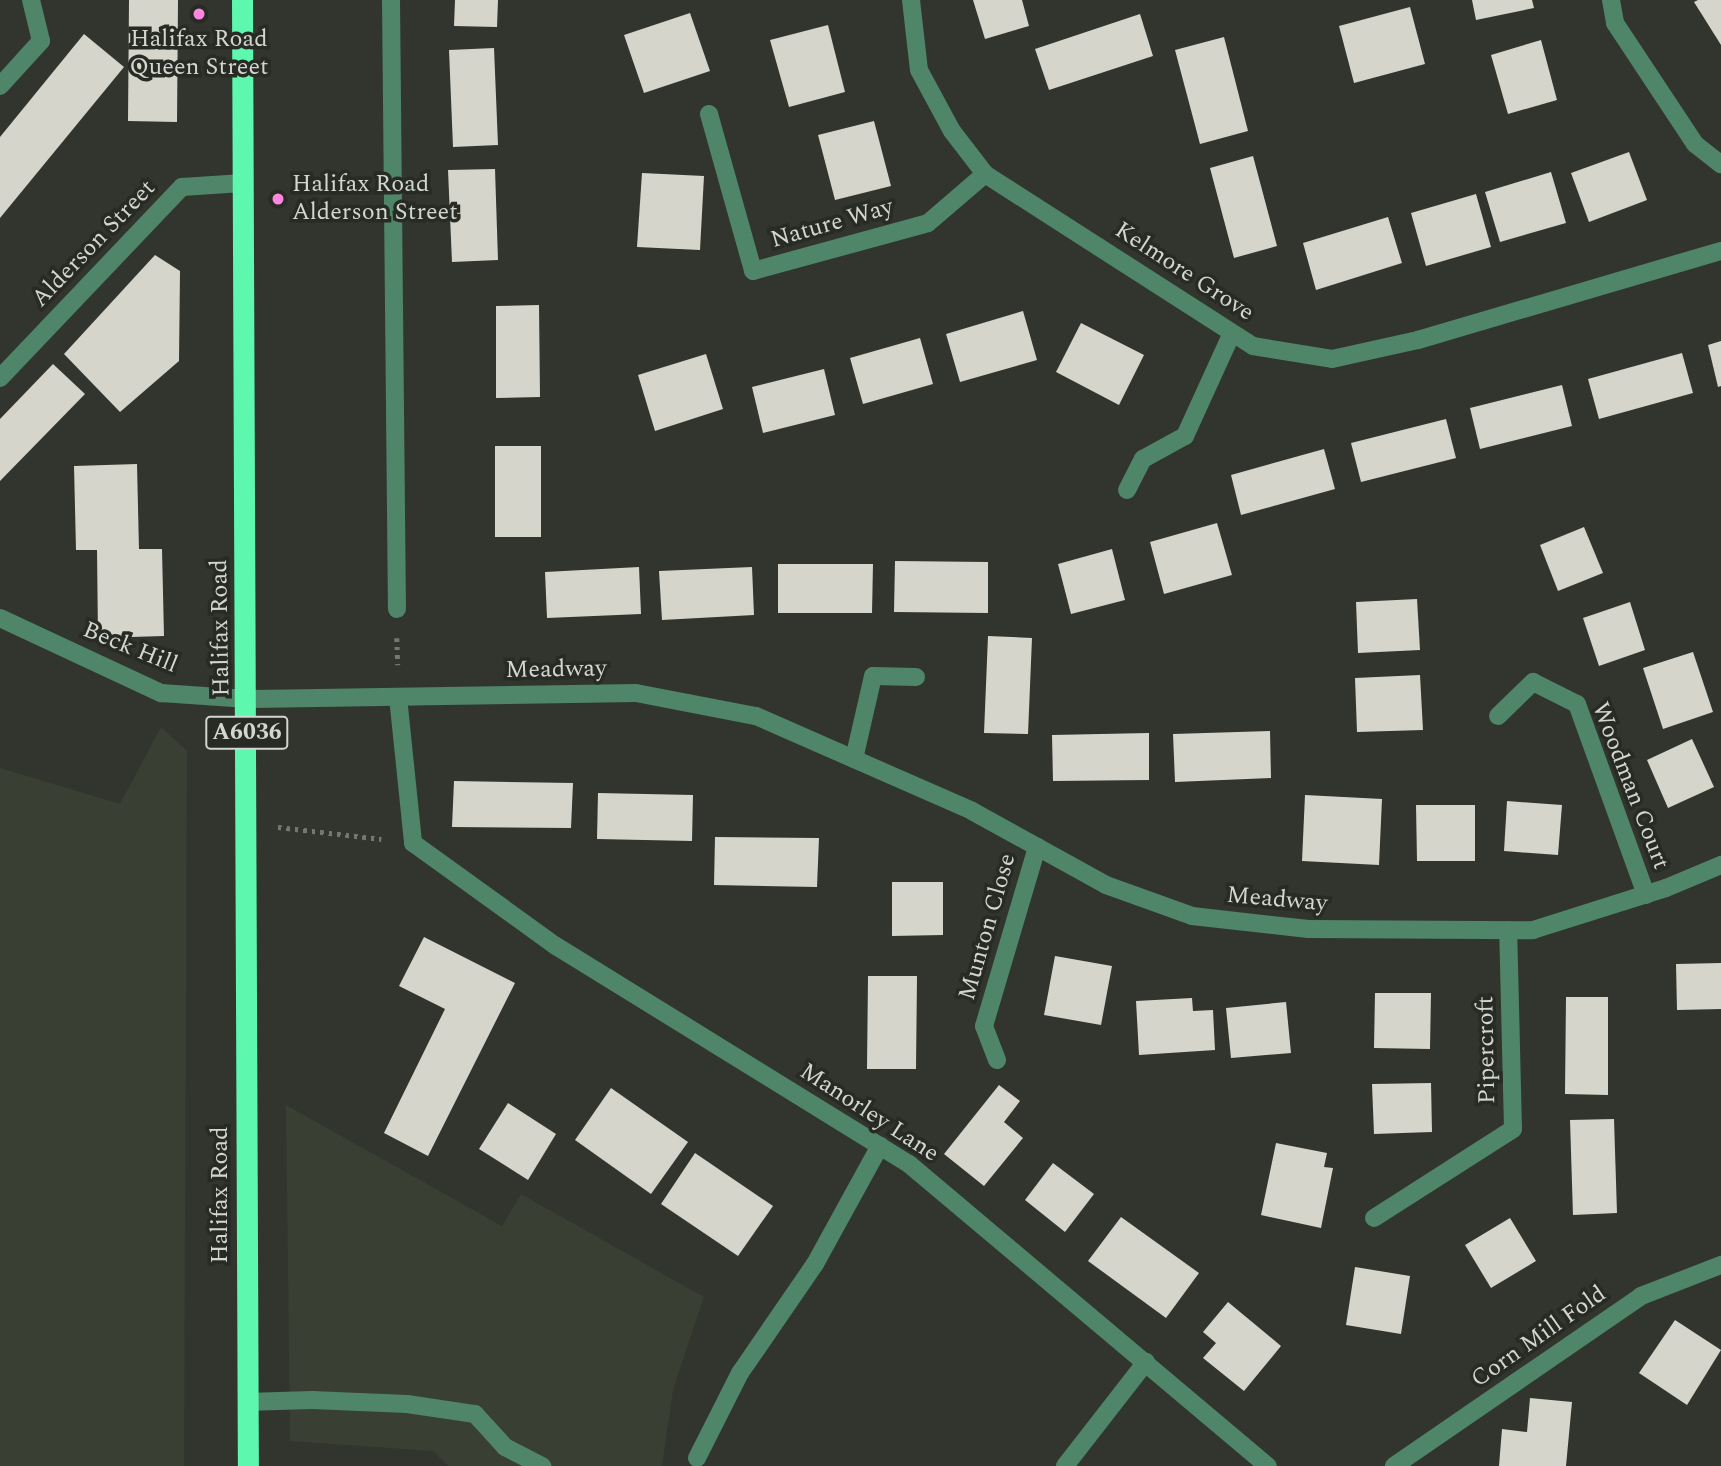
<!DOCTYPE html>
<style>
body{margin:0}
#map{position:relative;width:1721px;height:1466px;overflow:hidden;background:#31352e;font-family:Spectral,serif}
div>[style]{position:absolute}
.built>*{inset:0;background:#393f33}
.building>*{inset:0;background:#d6d5cb}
.path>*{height:4.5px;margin-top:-2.25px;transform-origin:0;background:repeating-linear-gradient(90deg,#747771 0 3.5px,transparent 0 8.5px)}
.minor>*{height:18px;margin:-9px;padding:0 9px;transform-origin:9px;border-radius:9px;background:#4f8568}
.highway>*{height:21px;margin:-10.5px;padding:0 10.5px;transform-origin:10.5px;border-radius:10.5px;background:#5ef7ae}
.dots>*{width:19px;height:19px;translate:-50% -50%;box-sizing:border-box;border:4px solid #272b24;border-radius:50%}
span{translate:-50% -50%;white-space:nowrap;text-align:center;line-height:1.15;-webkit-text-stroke:7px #272b24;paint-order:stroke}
.shield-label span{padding:2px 5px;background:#272b24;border:2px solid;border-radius:5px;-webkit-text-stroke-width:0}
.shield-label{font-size:23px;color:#d3d5d1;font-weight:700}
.poi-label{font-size:24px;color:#d3d5d1}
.left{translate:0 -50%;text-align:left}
.street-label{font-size:24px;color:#d3d5d1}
</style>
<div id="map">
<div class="built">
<i style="clip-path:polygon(161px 727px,187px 751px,184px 1466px,0 1466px,0 768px,120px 804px)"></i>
<i style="clip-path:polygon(286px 1105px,502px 1226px,521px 1194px,704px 1297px,673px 1390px,662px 1466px,448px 1466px,433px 1451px,290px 1441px)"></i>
</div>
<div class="building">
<i style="clip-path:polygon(129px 0,178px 0,177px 122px,128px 121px)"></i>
<i style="clip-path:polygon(455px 0,498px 0,497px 27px,454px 26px)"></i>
<i style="clip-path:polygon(973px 0,1022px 0,1029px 26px,985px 39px)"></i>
<i style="clip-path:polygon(1472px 0,1532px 0,1534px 8px,1476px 20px)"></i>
<i style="clip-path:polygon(1698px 0,1721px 0,1721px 45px,1694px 2px)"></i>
<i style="clip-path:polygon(1410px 7px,1425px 64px,1354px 83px,1339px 26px)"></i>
<i style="clip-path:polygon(690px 13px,710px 71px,644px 93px,624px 35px)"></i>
<i style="clip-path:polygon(1140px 14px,1153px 56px,1049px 90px,1035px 49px)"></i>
<i style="clip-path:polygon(828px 25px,845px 92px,789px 107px,770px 40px)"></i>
<i style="clip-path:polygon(84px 34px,124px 67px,0 218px,0 137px)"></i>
<i style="clip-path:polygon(1224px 37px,1248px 131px,1200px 144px,1175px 50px)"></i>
<i style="clip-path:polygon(1541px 40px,1557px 100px,1508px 114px,1491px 55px)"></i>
<i style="clip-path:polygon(494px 48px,498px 145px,453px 147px,449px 50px)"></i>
<i style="clip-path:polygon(874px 121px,891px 186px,835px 200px,818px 135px)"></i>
<i style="clip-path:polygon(1629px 152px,1647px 200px,1589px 222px,1571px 173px)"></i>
<i style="clip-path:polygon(1253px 156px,1277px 246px,1234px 258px,1210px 168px)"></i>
<i style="clip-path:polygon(495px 169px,498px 260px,452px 262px,448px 170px)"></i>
<i style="clip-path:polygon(1551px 172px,1566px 223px,1500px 242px,1485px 192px)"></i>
<i style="clip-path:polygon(642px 173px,704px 176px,700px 250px,637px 247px)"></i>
<i style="clip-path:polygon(1476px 194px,1491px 247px,1426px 266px,1411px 213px)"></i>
<i style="clip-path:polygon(1388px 217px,1402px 263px,1316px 290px,1303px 243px)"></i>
<i style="clip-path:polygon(155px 255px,180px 271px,179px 361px,120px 412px,64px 354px)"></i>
<i style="clip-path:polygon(539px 305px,540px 397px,496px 398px,496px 306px)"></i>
<i style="clip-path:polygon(1023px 311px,1037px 360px,960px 382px,946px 334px)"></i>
<i style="clip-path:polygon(1081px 323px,1144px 355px,1119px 405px,1056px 372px)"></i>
<i style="clip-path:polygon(920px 338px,933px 384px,863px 404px,850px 358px)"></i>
<i style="clip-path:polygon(1721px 341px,1721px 386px,1718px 387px,1708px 345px)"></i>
<i style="clip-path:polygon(1682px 353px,1693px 393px,1599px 419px,1588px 379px)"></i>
<i style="clip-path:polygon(706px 354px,723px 409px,655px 431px,638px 375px)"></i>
<i style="clip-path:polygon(53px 364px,85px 394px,0 481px,0 419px)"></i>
<i style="clip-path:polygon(824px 369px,835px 415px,763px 433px,752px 387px)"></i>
<i style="clip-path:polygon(1562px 385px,1572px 426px,1480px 449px,1470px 408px)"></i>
<i style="clip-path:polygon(1446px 419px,1456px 458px,1361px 482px,1351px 443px)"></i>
<i style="clip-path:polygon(495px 446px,541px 446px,541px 537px,495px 537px)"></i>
<i style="clip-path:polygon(1324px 449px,1335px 489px,1241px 515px,1231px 475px)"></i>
<i style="clip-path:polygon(137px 464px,139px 549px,162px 549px,164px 636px,98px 638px,97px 550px,76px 550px,74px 466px)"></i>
<i style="clip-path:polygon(1217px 523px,1232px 575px,1164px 594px,1150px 542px)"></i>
<i style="clip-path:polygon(1584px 527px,1603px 573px,1558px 591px,1540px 545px)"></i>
<i style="clip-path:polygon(1112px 549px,1125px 600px,1071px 614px,1058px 564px)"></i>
<i style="clip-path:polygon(895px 561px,988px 562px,988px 613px,894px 612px)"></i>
<i style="clip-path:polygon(778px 564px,873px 564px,872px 613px,778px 613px)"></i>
<i style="clip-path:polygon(639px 567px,641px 614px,547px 618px,545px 572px)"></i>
<i style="clip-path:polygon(752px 567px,754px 615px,662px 620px,659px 571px)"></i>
<i style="clip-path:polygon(1417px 599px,1420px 650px,1358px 653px,1356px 602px)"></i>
<i style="clip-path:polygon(1630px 602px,1645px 650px,1599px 666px,1583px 618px)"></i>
<i style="clip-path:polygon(988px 636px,1032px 638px,1028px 734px,984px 733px)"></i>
<i style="clip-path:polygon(1693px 652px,1713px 712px,1663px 729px,1643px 668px)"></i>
<i style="clip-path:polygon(1420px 675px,1423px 730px,1357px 732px,1355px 678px)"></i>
<i style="clip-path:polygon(1270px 731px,1271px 778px,1175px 782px,1173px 734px)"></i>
<i style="clip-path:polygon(1149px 733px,1149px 780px,1053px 781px,1052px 735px)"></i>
<i style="clip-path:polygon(1692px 739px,1714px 787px,1668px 808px,1647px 760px)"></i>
<i style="clip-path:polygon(454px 781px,573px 783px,571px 828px,452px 827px)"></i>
<i style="clip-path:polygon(598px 793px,693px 795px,692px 841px,597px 839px)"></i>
<i style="clip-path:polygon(1305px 795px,1382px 799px,1379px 865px,1302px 861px)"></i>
<i style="clip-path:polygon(1507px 801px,1562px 805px,1558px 855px,1504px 851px)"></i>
<i style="clip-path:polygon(1416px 805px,1475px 805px,1475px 861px,1417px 861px)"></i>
<i style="clip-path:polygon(715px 837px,819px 838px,817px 887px,714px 885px)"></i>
<i style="clip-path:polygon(892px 882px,943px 882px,943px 935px,892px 936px)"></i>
<i style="clip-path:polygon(424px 937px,515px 983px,428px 1156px,384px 1133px,445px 1009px,399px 986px)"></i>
<i style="clip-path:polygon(1055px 956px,1112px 966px,1101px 1025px,1044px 1015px)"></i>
<i style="clip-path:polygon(1721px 963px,1721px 1009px,1677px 1010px,1676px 964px)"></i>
<i style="clip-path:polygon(868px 976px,917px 976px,916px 1069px,867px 1069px)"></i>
<i style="clip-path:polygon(1375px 993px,1431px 993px,1430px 1049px,1374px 1048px)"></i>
<i style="clip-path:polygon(1566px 997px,1608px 997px,1608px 1095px,1565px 1094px)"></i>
<i style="clip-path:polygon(1192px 998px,1193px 1011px,1213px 1010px,1215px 1050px,1139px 1055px,1136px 1001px)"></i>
<i style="clip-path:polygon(1286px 1002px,1291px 1053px,1231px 1058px,1226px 1008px)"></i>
<i style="clip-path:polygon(1431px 1083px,1432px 1132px,1374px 1134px,1372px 1084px)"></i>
<i style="clip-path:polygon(999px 1085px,1020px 1101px,1004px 1122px,1023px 1138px,984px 1186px,944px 1154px)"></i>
<i style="clip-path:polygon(611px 1088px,688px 1142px,651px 1194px,575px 1140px)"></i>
<i style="clip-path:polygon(508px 1103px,556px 1134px,528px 1180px,479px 1149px)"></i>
<i style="clip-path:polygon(1614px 1119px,1617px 1213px,1573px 1215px,1570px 1120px)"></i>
<i style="clip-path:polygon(1276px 1143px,1327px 1153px,1324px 1167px,1333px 1168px,1321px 1228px,1261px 1215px)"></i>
<i style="clip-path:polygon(695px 1153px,773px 1206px,738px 1256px,661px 1204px)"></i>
<i style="clip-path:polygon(1053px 1163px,1094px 1194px,1065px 1232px,1025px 1200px)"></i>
<i style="clip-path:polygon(1121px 1217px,1199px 1273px,1166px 1318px,1088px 1261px)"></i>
<i style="clip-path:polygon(1510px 1218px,1536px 1261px,1491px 1288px,1465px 1245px)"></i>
<i style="clip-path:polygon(1355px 1267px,1410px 1276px,1401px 1334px,1346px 1325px)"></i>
<i style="clip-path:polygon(1228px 1302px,1281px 1346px,1244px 1391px,1203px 1358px,1216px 1343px,1203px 1332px)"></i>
<i style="clip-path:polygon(1675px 1320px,1721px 1350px,1687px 1405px,1639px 1373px)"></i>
<i style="clip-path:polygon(1530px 1398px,1572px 1402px,1566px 1466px,1499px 1466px,1502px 1429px,1527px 1432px)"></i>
</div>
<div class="path">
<i style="left:397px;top:638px;width:27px;rotate:88deg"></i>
<i style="left:278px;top:827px;width:104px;rotate:6.6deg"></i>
</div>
<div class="minor">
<i style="left:391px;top:0;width:609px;rotate:89.44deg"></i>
<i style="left:911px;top:0;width:70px;rotate:83.5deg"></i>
<i style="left:919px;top:70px;width:69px;rotate:61.6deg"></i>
<i style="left:952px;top:131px;width:54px;rotate:52.5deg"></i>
<i style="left:985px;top:174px;width:318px;rotate:32.7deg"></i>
<i style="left:1253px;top:346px;width:80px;rotate:9.3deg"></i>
<i style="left:1332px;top:359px;width:88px;rotate:-12.5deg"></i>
<i style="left:1418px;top:340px;width:316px;rotate:-16.4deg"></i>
<i style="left:1611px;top:0;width:23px;rotate:80deg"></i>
<i style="left:1615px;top:23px;width:145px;rotate:56.5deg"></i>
<i style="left:1695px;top:144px;width:33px;rotate:38deg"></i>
<i style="left:0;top:86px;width:61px;rotate:-47.7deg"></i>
<i style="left:41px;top:41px;width:42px;rotate:-103.7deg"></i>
<i style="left:709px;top:114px;width:163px;rotate:74.3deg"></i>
<i style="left:753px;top:271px;width:181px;rotate:-15.3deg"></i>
<i style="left:928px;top:223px;width:75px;rotate:-40.7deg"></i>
<i style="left:0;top:378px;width:264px;rotate:-46.4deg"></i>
<i style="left:182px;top:187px;width:61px;rotate:-3.8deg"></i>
<i style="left:1127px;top:490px;width:35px;rotate:-63deg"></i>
<i style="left:1143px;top:459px;width:48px;rotate:-28.7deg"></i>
<i style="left:1185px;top:436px;width:113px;rotate:-65.5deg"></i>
<i style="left:0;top:618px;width:178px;rotate:25deg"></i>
<i style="left:161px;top:693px;width:87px;rotate:3.9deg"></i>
<i style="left:248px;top:699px;width:388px;rotate:-0.9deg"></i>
<i style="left:636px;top:693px;width:122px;rotate:10.9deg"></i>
<i style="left:756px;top:716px;width:236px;rotate:23.7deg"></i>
<i style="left:972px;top:811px;width:153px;rotate:28.9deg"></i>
<i style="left:1106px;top:885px;width:91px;rotate:19.8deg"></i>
<i style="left:1192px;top:916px;width:117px;rotate:6.4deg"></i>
<i style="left:1308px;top:929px;width:225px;rotate:0.3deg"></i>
<i style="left:1533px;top:930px;width:139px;rotate:-17.5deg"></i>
<i style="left:1666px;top:888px;width:60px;rotate:-22.7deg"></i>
<i style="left:398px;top:697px;width:147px;rotate:84.1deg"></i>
<i style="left:413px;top:843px;width:176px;rotate:35.8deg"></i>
<i style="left:556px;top:946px;width:415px;rotate:31.7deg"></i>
<i style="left:909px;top:1164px;width:469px;rotate:40.1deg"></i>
<i style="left:1498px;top:716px;width:49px;rotate:-44.2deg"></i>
<i style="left:1533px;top:682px;width:49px;rotate:26.6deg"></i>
<i style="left:1577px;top:704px;width:203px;rotate:70.1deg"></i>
<i style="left:854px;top:759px;width:85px;rotate:-77.1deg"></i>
<i style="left:873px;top:676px;width:43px;rotate:1.3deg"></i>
<i style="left:997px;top:1060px;width:36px;rotate:-111deg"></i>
<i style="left:984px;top:1026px;width:187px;rotate:-73.5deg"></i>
<i style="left:1374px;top:1218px;width:165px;rotate:-32.6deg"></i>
<i style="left:1513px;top:1129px;width:199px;rotate:-91.4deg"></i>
<i style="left:248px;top:1402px;width:64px;rotate:-1.8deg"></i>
<i style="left:312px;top:1400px;width:95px;rotate:2.4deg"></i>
<i style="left:407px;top:1404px;width:69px;rotate:8.4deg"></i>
<i style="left:475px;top:1414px;width:45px;rotate:47.7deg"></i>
<i style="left:505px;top:1447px;width:42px;rotate:27.2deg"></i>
<i style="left:697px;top:1458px;width:95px;rotate:-63.2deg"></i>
<i style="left:740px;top:1373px;width:132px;rotate:-55.5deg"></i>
<i style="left:815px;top:1264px;width:135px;rotate:-61.2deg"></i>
<i style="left:1065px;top:1466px;width:132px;rotate:-52.1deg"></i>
<i style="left:1394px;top:1466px;width:300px;rotate:-34.5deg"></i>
<i style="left:1641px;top:1296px;width:86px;rotate:-21.2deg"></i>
</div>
<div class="highway">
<i style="left:242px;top:0;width:1466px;rotate:89.77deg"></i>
</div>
<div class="dots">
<i style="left:199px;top:14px;background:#fe86e0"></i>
<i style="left:278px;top:199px;background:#fe86e0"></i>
</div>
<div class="shield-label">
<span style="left:247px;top:733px">A6036</span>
</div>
<div class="poi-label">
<span style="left:199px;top:54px">Halifax Road<br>Queen Street</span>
<span class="left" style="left:292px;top:199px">Halifax Road<br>Alderson Street</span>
</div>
<div class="street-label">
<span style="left:832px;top:224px;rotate:-16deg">Nature Way</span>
<span style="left:94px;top:244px;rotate:-46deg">Alderson Street</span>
<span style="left:1184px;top:272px;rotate:33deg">Kelmore Grove</span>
<span style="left:221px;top:628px;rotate:-91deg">Halifax Road</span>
<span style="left:130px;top:648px;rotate:22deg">Beck Hill</span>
<span style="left:556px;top:670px;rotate:-1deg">Meadway</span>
<span style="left:1630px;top:786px;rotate:69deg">Woodman Court</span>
<span style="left:1277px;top:900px;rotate:5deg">Meadway</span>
<span style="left:988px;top:927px;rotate:-74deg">Munton Close</span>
<span style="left:1487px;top:1050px;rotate:-91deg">Pipercroft</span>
<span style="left:869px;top:1113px;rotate:33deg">Manorley Lane</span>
<span style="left:221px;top:1195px;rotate:-90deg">Halifax Road</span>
<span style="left:1539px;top:1337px;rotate:-35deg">Corn Mill Fold</span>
</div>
</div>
